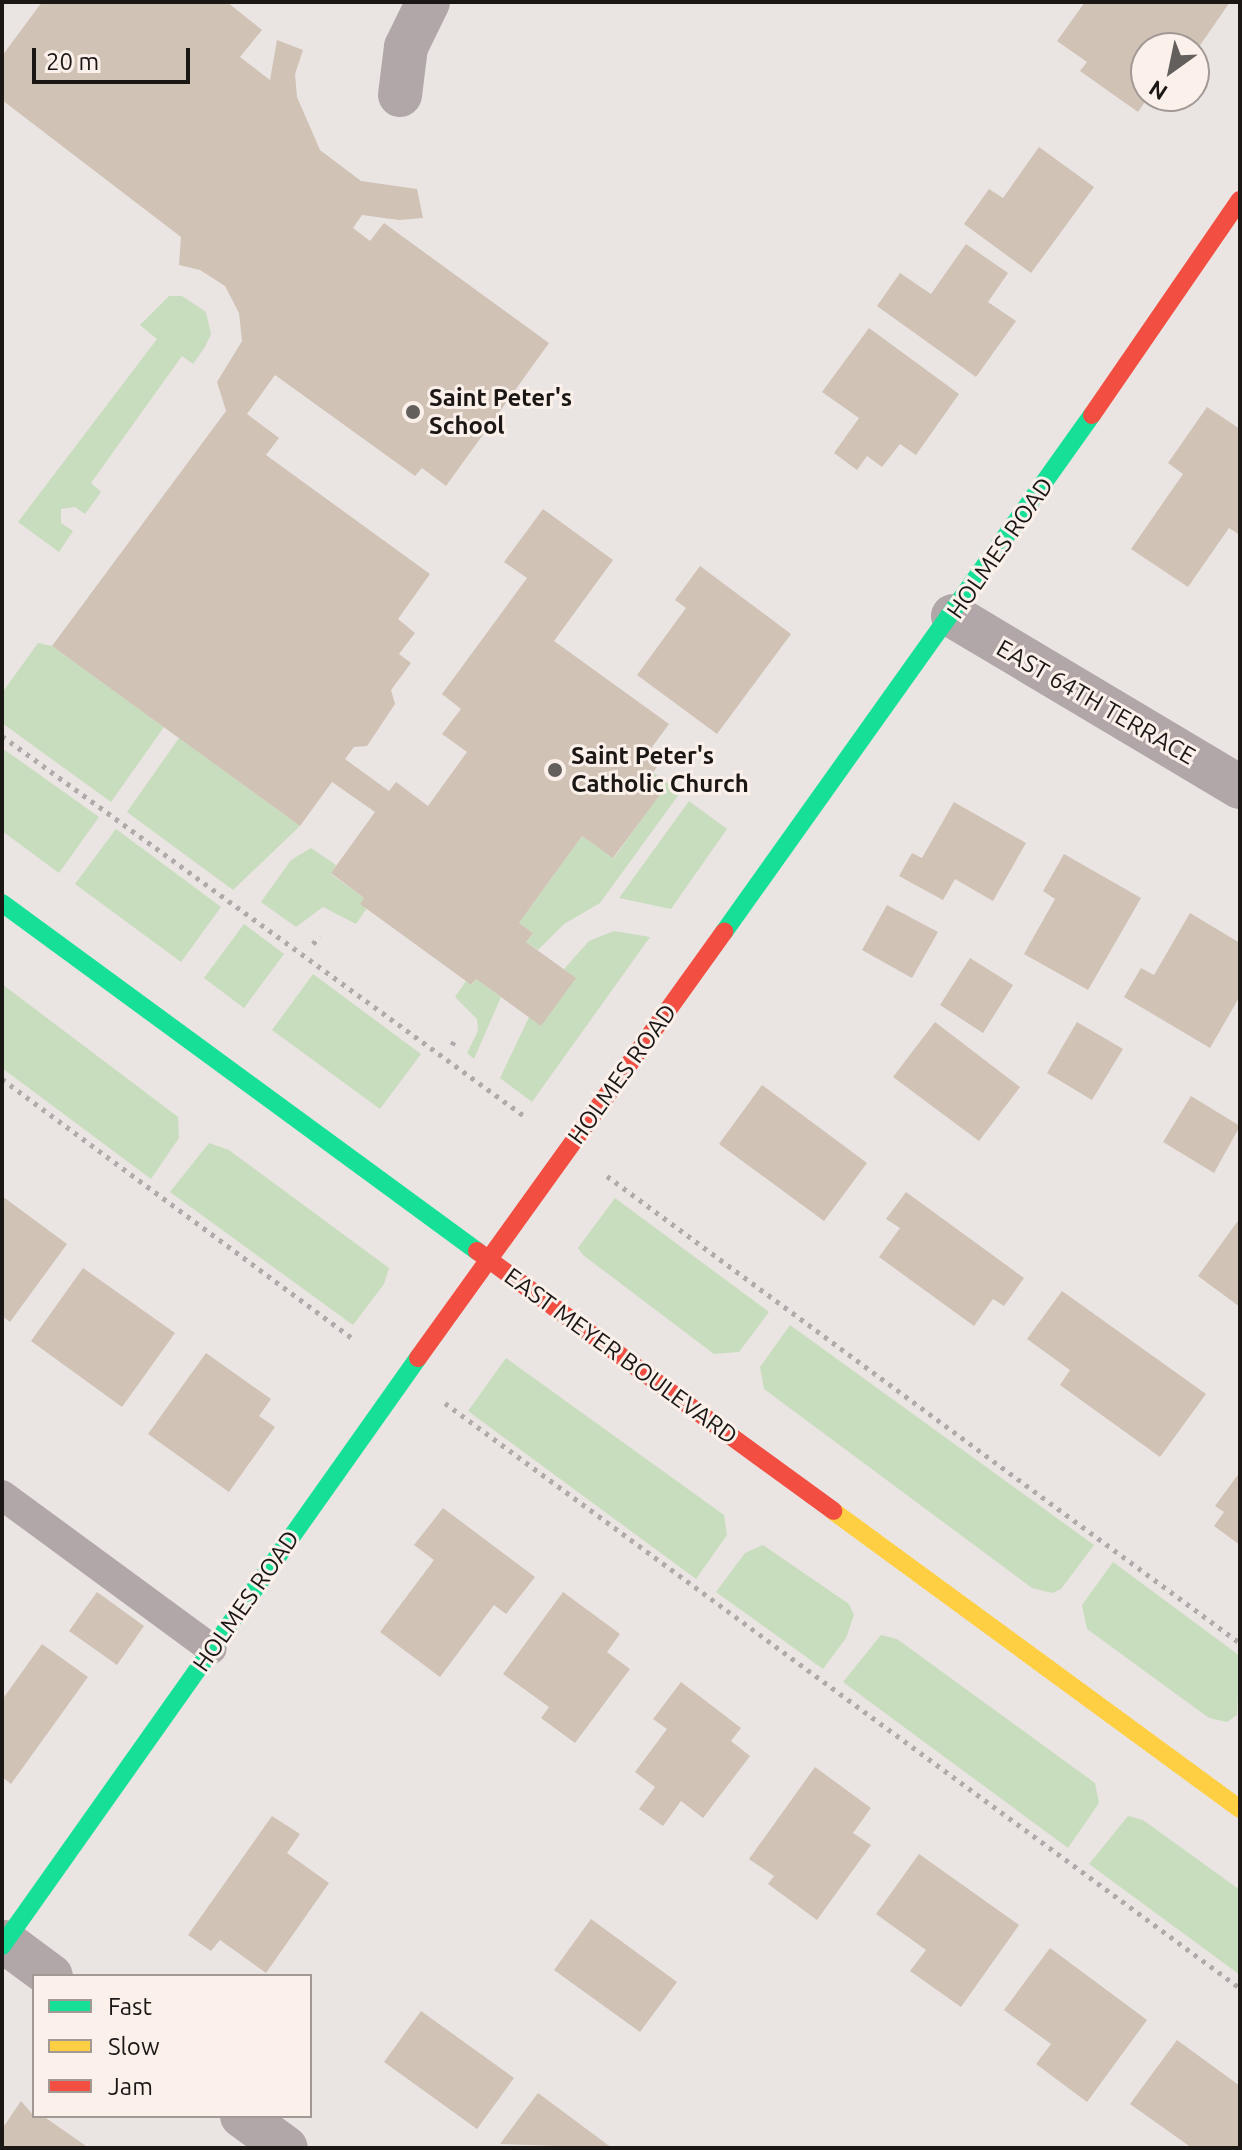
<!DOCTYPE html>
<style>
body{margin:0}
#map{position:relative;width:1242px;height:2150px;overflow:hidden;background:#eae4e2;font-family:Ubuntu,sans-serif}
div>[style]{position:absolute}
.green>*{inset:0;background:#c8ddbe}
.building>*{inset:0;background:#d0c3b6}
.path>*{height:5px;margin-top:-2.5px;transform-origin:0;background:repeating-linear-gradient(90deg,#b2a9ab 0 4px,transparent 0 10px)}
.lane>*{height:30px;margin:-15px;padding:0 15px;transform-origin:15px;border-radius:15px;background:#b1a6a8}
.street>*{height:44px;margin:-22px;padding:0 22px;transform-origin:22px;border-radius:22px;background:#b1a6a8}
.fast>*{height:18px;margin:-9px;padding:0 9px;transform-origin:9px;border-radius:9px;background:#16e098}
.slow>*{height:18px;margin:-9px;padding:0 9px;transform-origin:9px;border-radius:9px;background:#ffcf43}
.jam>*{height:18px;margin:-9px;padding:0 9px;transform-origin:9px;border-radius:9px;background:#f24e42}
.dots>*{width:22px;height:22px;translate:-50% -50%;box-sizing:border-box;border:4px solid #fcf0eb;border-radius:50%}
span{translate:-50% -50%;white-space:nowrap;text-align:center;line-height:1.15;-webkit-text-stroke:6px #fcf0eb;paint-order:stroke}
.poi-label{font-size:24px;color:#1b1715;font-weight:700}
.left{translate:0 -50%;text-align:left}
.street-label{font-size:24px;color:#1b1715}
.frame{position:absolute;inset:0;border:4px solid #1b1715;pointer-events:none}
.legend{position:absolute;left:32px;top:1974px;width:280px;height:144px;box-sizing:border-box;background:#fcf0eb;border:2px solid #a29995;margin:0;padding:10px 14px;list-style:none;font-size:24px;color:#1b1715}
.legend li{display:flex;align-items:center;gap:16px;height:40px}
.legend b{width:40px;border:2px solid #a29995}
.north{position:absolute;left:1130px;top:32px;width:80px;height:80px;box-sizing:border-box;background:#fcf0eb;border:2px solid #a29995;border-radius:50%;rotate:213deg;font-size:22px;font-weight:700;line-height:32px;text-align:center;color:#1b1715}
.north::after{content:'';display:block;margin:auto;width:28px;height:36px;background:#635f5d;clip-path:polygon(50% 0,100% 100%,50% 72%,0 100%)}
.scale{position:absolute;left:32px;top:48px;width:158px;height:36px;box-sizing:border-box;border:4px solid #1b1715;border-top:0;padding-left:10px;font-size:24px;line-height:28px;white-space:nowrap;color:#1b1715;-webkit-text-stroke:6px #fcf0eb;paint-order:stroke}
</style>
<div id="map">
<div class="green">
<i style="clip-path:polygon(169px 296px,182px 296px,206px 312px,211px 334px,205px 347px,193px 364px,182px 356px,91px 483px,101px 492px,85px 514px,75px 507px,61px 509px,61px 523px,73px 531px,59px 552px,18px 522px,157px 339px,140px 325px)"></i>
<i style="clip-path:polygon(38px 643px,52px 646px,164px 727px,111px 802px,2px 723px,2px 693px)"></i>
<i style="clip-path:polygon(179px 738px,300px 826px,233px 890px,127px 812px)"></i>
<i style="clip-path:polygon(2px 748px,99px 817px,59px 873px,2px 831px)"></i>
<i style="clip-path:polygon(653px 772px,680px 793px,600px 903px,564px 924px,538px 950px,526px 942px,533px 933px,519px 923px,582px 836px,614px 858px,661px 792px,647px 781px)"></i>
<i style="clip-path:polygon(689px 801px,727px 829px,671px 909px,619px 898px)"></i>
<i style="clip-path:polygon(116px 829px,221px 907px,181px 962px,75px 884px)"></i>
<i style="clip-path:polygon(311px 848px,336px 865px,331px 874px,364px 898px,367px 908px,356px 924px,323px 907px,296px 927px,261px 902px,291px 860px)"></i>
<i style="clip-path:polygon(244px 924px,284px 954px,244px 1008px,204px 978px)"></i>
<i style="clip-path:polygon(614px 931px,650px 937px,532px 1102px,500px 1078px,529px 1017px,575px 978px,564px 969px,589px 941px)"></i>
<i style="clip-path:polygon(313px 974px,421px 1054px,380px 1109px,272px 1030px)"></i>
<i style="clip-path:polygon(476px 979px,501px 997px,474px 1059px,467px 1053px,478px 1031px,477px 1019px,455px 997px,466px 981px,472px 985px)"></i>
<i style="clip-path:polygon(2px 984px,178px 1117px,179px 1138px,151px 1179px,2px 1068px)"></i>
<i style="clip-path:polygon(209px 1143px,229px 1150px,389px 1268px,384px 1284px,353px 1325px,170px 1192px)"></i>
<i style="clip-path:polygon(615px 1198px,769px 1312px,739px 1352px,714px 1354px,583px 1255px,578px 1248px)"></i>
<i style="clip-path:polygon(790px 1325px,1094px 1545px,1061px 1589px,1052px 1593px,1032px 1588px,764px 1389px,760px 1367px)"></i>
<i style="clip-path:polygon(506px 1358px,724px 1515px,727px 1535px,696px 1579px,468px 1411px)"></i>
<i style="clip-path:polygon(763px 1545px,849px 1604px,854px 1615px,846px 1638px,823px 1669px,716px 1592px,745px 1553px)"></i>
<i style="clip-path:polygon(1113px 1562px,1240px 1656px,1237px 1715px,1227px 1722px,1209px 1718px,1087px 1629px,1082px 1605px)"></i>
<i style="clip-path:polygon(881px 1635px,897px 1639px,1095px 1783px,1099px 1803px,1068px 1848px,843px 1682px)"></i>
<i style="clip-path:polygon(1128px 1816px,1143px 1820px,1240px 1890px,1240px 1975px,1089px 1864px)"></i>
</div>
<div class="building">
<i style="clip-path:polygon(42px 2px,227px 2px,262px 30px,240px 57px,270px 80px,277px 40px,303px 50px,295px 74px,297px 97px,320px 150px,361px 181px,417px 189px,418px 194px,423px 218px,399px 220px,362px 215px,353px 228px,370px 241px,384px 223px,549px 343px,446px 486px,422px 468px,415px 476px,275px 375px,247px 414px,279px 438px,266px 455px,430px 574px,398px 619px,415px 633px,399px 654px,411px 663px,391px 690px,395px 704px,367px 746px,354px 747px,345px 759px,389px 791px,396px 782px,428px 806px,467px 752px,442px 734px,461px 709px,442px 694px,527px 578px,504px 562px,543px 509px,613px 560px,554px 641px,669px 724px,644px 758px,657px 767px,647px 781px,662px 792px,613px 858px,582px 836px,519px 923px,533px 933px,526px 942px,576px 978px,541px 1026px,476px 979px,471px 985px,466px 981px,360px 904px,364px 898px,331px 873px,375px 812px,332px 782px,300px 826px,52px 646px,226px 411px,217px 382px,242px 341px,239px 313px,225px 286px,200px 270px,179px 265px,181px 237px,2px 100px,2px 56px)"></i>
<i style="clip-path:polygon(1085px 2px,1230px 2px,1194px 54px,1194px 48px,1146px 48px,1149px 96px,1138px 112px,1080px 71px,1087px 62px,1057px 41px)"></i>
<i style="clip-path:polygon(1039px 147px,1094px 187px,1031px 273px,964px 224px,989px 189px,1003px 198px)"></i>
<i style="clip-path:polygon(966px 244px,1008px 273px,988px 302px,1016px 321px,976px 377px,877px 306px,900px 273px,931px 294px)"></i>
<i style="clip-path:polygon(869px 328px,959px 394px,916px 455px,900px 444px,882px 467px,867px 456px,857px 470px,834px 453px,859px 418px,822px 392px)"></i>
<i style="clip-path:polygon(1207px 407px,1240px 429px,1240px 535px,1229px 528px,1188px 587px,1131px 549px,1183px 474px,1168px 463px)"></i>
<i style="clip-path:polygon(700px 566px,791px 634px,717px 734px,637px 675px,686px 608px,675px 600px)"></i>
<i style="clip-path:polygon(954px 802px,1026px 843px,993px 901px,955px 879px,943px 900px,899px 876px,912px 853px,922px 858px)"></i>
<i style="clip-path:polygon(1064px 854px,1141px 898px,1088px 990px,1024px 954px,1055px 899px,1043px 891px)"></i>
<i style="clip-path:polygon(887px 905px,938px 932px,912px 978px,862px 950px)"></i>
<i style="clip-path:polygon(1190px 913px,1240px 943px,1240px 996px,1210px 1048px,1124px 997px,1141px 968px,1154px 975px)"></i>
<i style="clip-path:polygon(970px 958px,1013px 985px,983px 1033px,940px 1005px)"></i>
<i style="clip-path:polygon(935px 1022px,1020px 1087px,979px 1141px,893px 1077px)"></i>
<i style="clip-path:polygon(1077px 1022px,1123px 1049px,1092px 1100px,1047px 1073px)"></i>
<i style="clip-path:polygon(762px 1085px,867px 1163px,824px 1221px,719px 1144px)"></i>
<i style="clip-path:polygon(1191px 1096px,1240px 1126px,1214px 1173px,1163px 1142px)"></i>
<i style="clip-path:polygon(906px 1192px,1024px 1278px,1004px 1306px,993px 1299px,974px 1326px,879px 1257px,900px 1228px,886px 1219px)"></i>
<i style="clip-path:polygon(2px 1196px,67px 1244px,10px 1322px,2px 1316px)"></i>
<i style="clip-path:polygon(1240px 1218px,1240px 1307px,1198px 1276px)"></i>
<i style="clip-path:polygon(83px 1268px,175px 1333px,122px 1407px,31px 1341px)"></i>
<i style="clip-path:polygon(1062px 1291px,1206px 1394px,1160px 1457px,1060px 1385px,1070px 1370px,1027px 1339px)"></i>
<i style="clip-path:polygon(206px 1353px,271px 1399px,259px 1416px,275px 1427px,229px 1492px,148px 1434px)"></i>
<i style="clip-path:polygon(1240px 1472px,1240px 1545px,1214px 1526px,1224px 1512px,1215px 1506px)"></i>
<i style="clip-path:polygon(443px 1508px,535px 1577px,506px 1614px,494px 1605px,440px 1677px,380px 1632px,434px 1560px,414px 1545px)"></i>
<i style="clip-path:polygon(97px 1592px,144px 1626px,117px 1665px,69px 1631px)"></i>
<i style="clip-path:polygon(563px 1592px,620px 1634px,607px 1652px,630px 1669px,575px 1743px,541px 1718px,549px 1707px,503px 1674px)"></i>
<i style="clip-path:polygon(42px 1644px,88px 1677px,11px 1784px,2px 1777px,2px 1700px)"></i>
<i style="clip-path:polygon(681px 1682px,741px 1728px,731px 1741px,750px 1756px,703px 1818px,681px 1801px,663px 1826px,639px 1809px,655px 1787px,635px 1772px,667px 1729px,653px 1719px)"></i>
<i style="clip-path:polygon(815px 1767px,871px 1808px,853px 1833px,871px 1845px,817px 1920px,768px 1884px,774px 1876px,749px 1859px)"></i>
<i style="clip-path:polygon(272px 1816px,300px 1834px,287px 1853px,329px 1883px,266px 1973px,220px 1940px,211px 1951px,188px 1935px)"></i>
<i style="clip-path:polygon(919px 1854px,1019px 1925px,961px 2007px,910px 1971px,926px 1950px,876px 1914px)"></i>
<i style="clip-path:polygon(591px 1919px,677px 1982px,640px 2032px,554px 1970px)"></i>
<i style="clip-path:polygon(1050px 1948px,1147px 2020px,1087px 2102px,1036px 2064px,1051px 2044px,1004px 2010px)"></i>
<i style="clip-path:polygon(421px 2011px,514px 2078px,477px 2129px,384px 2062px)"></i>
<i style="clip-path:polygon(1177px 2040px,1240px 2086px,1240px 2148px,1192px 2148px,1130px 2104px)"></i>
<i style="clip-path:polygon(538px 2093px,612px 2148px,500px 2144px)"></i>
<i style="clip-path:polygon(21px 2101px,34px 2116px,43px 2116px,89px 2148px,2px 2148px,2px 2129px)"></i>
</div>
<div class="path">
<i style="left:2px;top:736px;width:649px;rotate:36.04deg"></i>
<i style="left:313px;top:944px;width:10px;rotate:-53deg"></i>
<i style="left:452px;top:1045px;width:8px;rotate:-60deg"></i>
<i style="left:2px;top:1079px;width:438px;rotate:36.5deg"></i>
<i style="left:607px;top:1176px;width:787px;rotate:36.42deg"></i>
<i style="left:445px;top:1403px;width:987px;rotate:36.35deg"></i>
</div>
<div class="lane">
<i style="left:2px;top:1495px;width:260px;rotate:36.3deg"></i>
</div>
<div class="street">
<i style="left:400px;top:95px;width:48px;rotate:-82.9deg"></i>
<i style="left:406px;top:47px;width:50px;rotate:-63.9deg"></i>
<i style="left:953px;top:616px;width:334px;rotate:30.8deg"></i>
<i style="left:5px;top:1942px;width:57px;rotate:36.5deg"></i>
<i style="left:242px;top:2116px;width:54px;rotate:36deg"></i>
</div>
<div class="fast">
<i style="left:2px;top:903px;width:589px;rotate:36.23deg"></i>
<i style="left:724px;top:932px;width:635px;rotate:-54.56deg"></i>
<i style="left:2px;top:1946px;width:720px;rotate:-54.72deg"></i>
</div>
<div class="slow">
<i style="left:833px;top:1511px;width:504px;rotate:36.21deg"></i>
</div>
<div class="jam">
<i style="left:1092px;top:415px;width:261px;rotate:-55.5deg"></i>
<i style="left:477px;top:1251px;width:441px;rotate:36.1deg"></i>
<i style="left:418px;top:1358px;width:525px;rotate:-54.31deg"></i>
</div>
<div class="dots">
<i style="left:413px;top:412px;background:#635f5d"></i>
<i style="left:555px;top:770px;background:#635f5d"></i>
</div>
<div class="poi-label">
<span class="left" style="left:429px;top:412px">Saint Peter's<br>School</span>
<span class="left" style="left:571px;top:770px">Saint Peter's<br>Catholic Church</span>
</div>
<div class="street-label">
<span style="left:1000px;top:548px;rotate:-55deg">HOLMES ROAD</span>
<span style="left:1096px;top:702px;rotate:30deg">EAST 64TH TERRACE</span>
<span style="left:622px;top:1074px;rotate:-54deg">HOLMES ROAD</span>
<span style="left:621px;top:1356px;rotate:36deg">EAST MEYER BOULEVARD</span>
<span style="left:246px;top:1601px;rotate:-55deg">HOLMES ROAD</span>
</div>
<div class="frame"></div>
<ul class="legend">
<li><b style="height:10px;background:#16e098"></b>Fast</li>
<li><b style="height:10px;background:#ffcf43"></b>Slow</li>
<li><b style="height:10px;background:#f24e42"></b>Jam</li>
</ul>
<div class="north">N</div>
<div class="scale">20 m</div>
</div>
